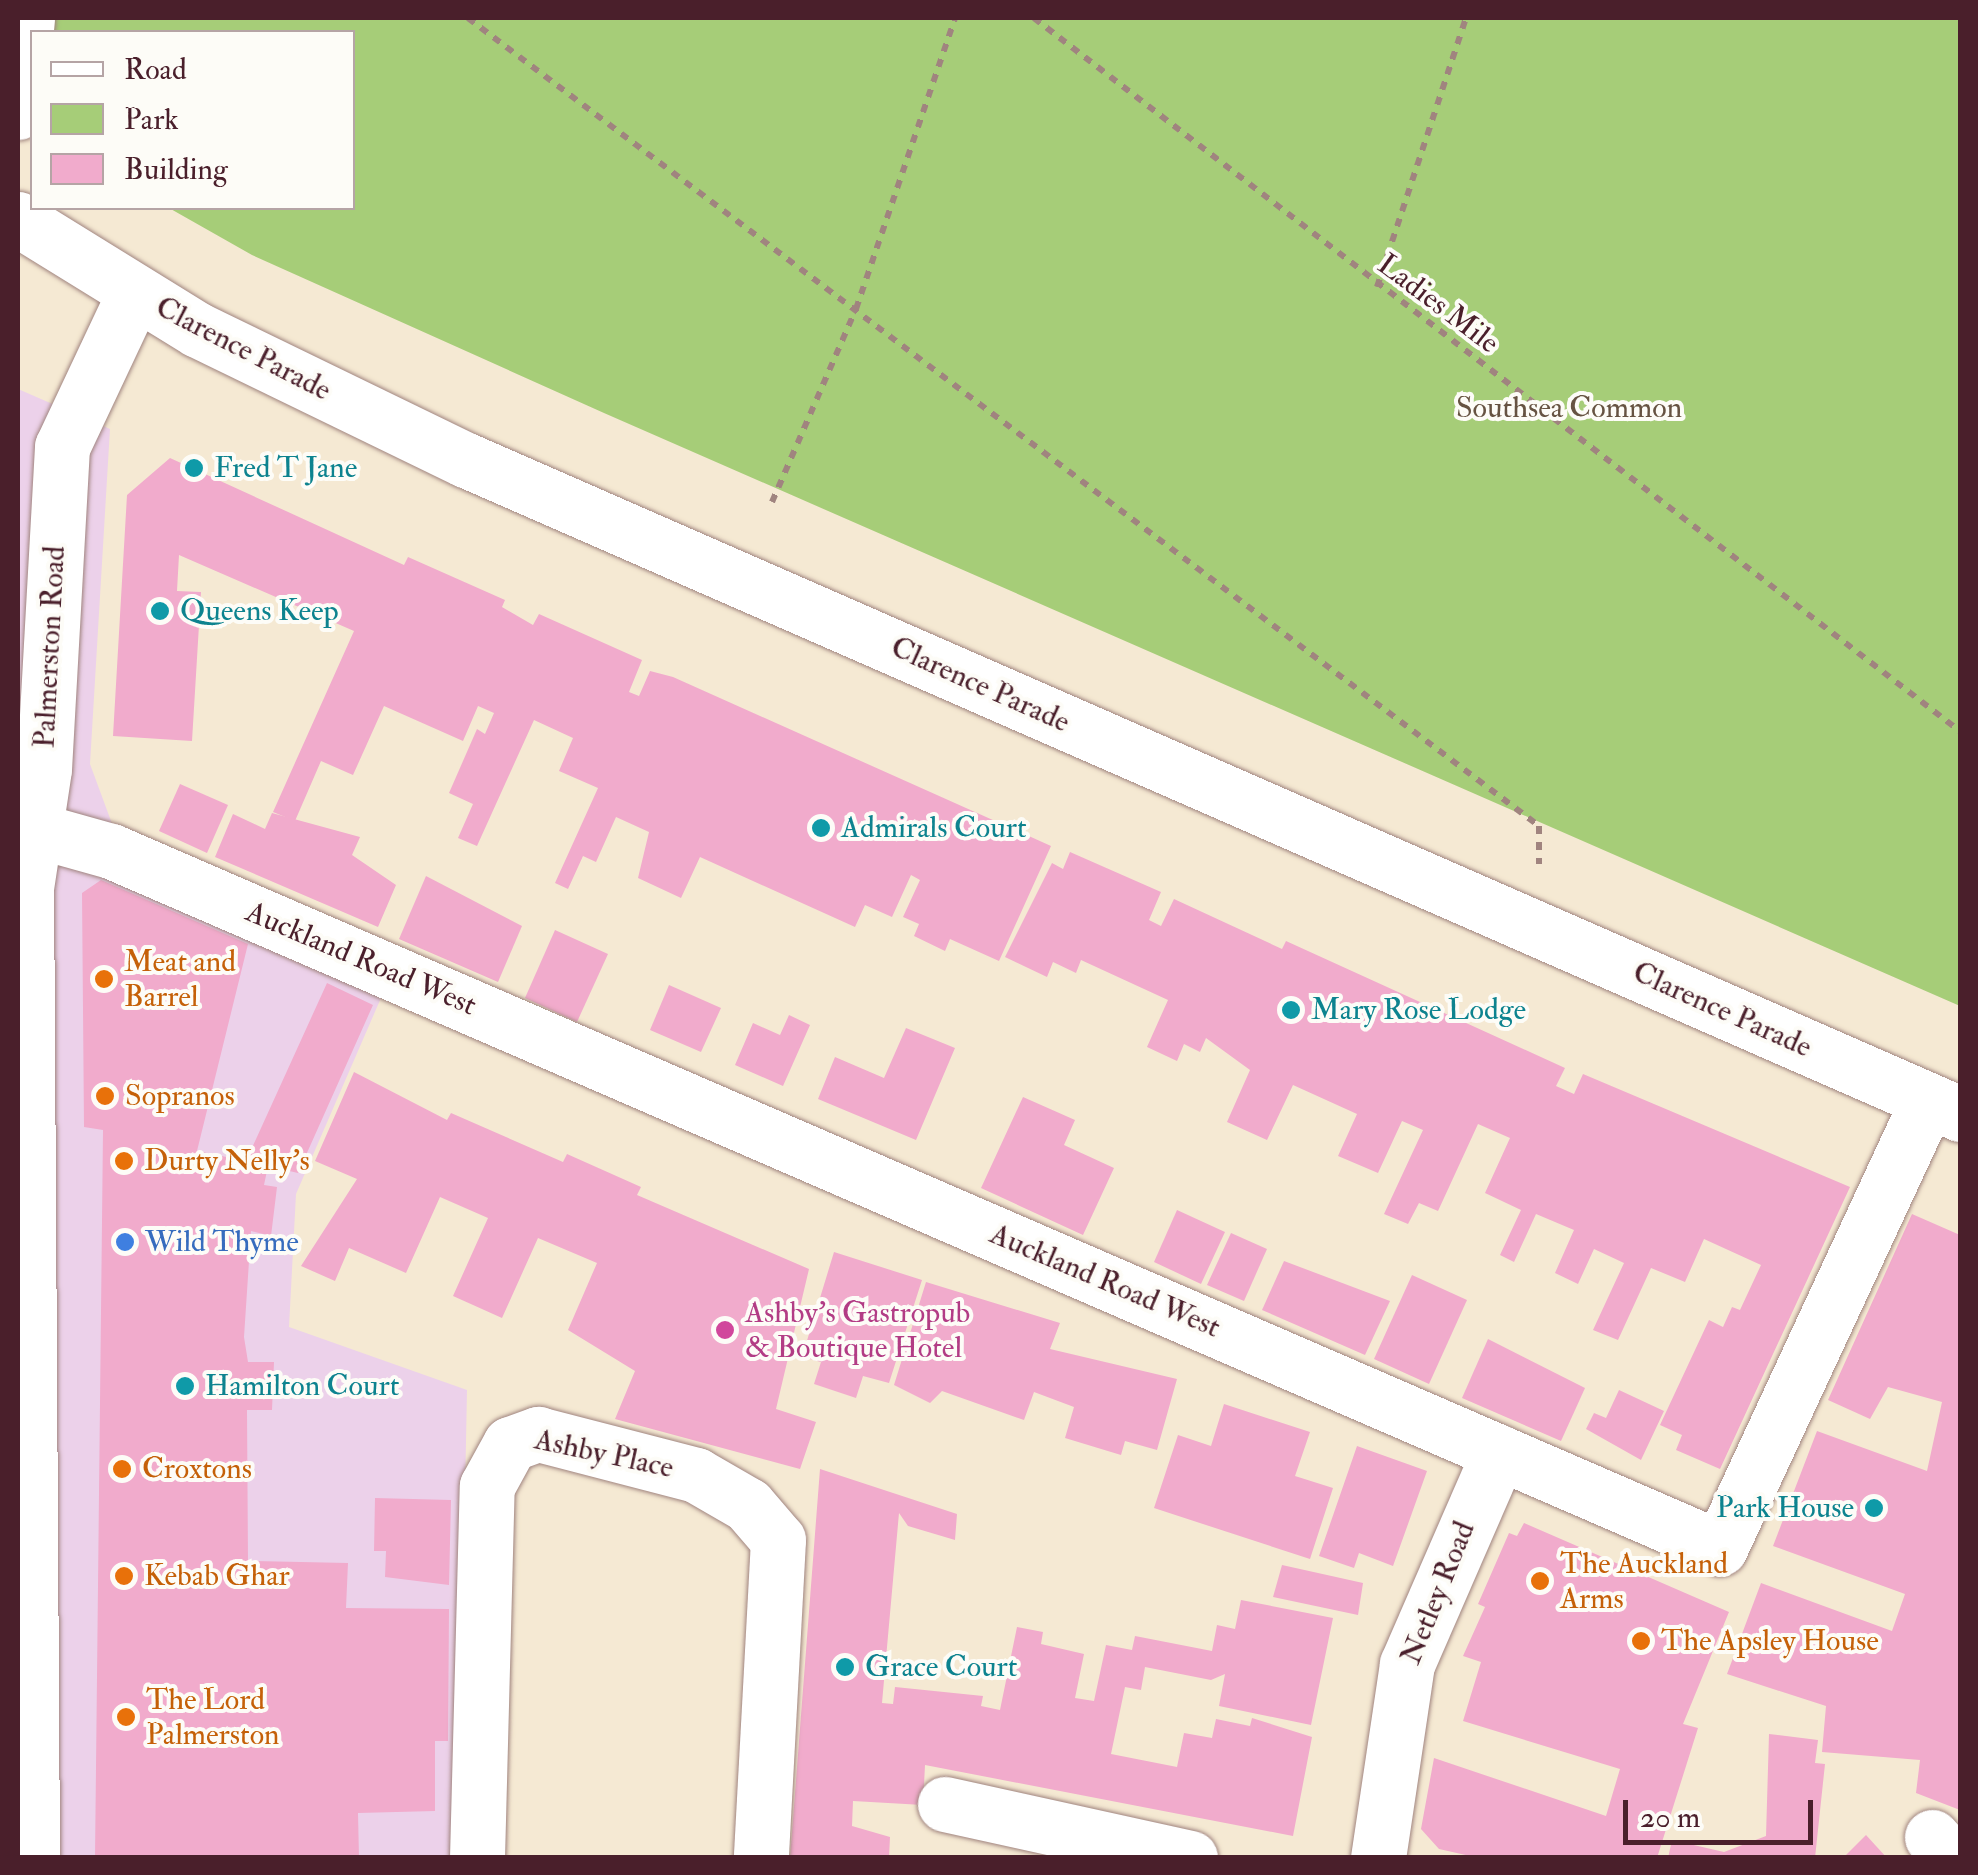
<!DOCTYPE html>
<style>
body{margin:0}
#map{position:relative;width:1978px;height:1875px;overflow:hidden;background:#f5e9d3;font-family:"IM FELL Double Pica",serif}
div>[style]{position:absolute}
.built>*{inset:0;background:#ecd1ea}
.green>*{inset:0;background:#a6cd78}
.building>*{inset:0;background:#f1abcc}
.path>*{height:6px;margin-top:-3px;transform-origin:0;background:repeating-linear-gradient(90deg,#a0847f 0 8px,transparent 0 16px)}
.roads{filter:drop-shadow(0 0 2px #a0847f) drop-shadow(0 0 2px #a0847f)}
.minor>*{height:55px;margin:-27.5px;padding:0 27.5px;transform-origin:27.5px;border-radius:27.5px;background:#fff}
.major>*{height:55px;margin:-27.5px;padding:0 27.5px;transform-origin:27.5px;border-radius:27.5px;background:#fff}
.dots>*{width:28px;height:28px;translate:-50% -50%;box-sizing:border-box;border:5px solid #fdfcf7;border-radius:50%}
span{translate:-50% -50%;white-space:nowrap;text-align:center;line-height:1.15;-webkit-text-stroke:8px #fdfcf7;paint-order:stroke}
.street-label{font-size:30px;color:#4a1f2b}
.park-label{font-size:30px;color:#665342}
.culture-label{font-size:30px;color:#0d838f}
.left{translate:0 -50%;text-align:left}
.right{translate:-100% -50%;text-align:right}
.food-label{font-size:30px;color:#c56008}
.shop-label{font-size:30px;color:#366cbe}
.hotel-label{font-size:30px;color:#b23c85}
.frame{position:absolute;inset:0;border:20px solid #4a1f2b;pointer-events:none}
.legend{position:absolute;left:30px;top:30px;width:325px;height:180px;box-sizing:border-box;background:#fdfcf7;border:2px solid #b5a4a5;margin:0;padding:12px 18px;list-style:none;font-size:30px;color:#4a1f2b}
.legend li{display:flex;align-items:center;gap:20px;height:50px}
.legend b{width:50px;border:2px solid #b5a4a5}
.scale{position:absolute;left:1623px;top:1800px;width:190px;height:45px;box-sizing:border-box;border:5px solid #4a1f2b;border-top:0;padding-left:12px;font-size:30px;line-height:35px;white-space:nowrap;color:#4a1f2b;-webkit-text-stroke:8px #fdfcf7;paint-order:stroke}
</style>
<div id="map">
<div class="built">
<i style="clip-path:polygon(18px 389px,110px 429px,90px 764px,118px 840px,397px 961px,296px 1194px,289px 1327px,467px 1390px,458px 1857px,18px 1857px)"></i>
</div>
<div class="green">
<i style="clip-path:polygon(18px 18px,1960px 18px,1960px 1006px,604px 413px,252px 255px,169px 208px,352px 208px,352px 32px,32px 32px)"></i>
</div>
<div class="building">
<i style="clip-path:polygon(170px 458px,404px 565px,408px 557px,505px 600px,502px 607px,533px 625px,539px 614px,642px 660px,629px 692px,639px 696px,650px 671px,673px 677px,1051px 846px,999px 961px,950px 939px,945px 951px,914px 936px,919px 924px,903px 917px,920px 880px,911px 875px,892px 917px,865px 905px,855px 927px,700px 857px,681px 898px,638px 878px,649px 832px,616px 817px,596px 862px,583px 856px,568px 889px,555px 883px,598px 788px,559px 771px,573px 738px,534px 720px,477px 846px,458px 838px,473px 804px,449px 793px,477px 729px,485px 734px,494px 713px,478px 706px,463px 741px,384px 706px,353px 775px,321px 761px,295px 821px,273px 812px,354px 631px,179px 555px,177px 591px,201px 592px,192px 741px,113px 736px,127px 495px)"></i>
<i style="clip-path:polygon(180px 784px,228px 805px,207px 853px,159px 831px)"></i>
<i style="clip-path:polygon(272px 813px,360px 837px,352px 855px,396px 885px,378px 927px,215px 857px,233px 814px,265px 829px)"></i>
<i style="clip-path:polygon(1070px 852px,1161px 892px,1149px 920px,1161px 926px,1174px 899px,1282px 949px,1286px 941px,1565px 1068px,1556px 1086px,1574px 1094px,1583px 1074px,1850px 1187px,1720px 1469px,1676px 1450px,1682px 1435px,1660px 1425px,1709px 1320px,1723px 1327px,1732px 1307px,1740px 1310px,1761px 1265px,1704px 1239px,1685px 1282px,1651px 1268px,1618px 1340px,1593px 1330px,1624px 1263px,1594px 1249px,1578px 1284px,1555px 1273px,1574px 1230px,1536px 1214px,1514px 1262px,1500px 1255px,1521px 1210px,1485px 1193px,1510px 1138px,1478px 1124px,1438px 1211px,1419px 1203px,1408px 1224px,1384px 1214px,1423px 1130px,1402px 1121px,1378px 1173px,1338px 1156px,1357px 1114px,1293px 1085px,1267px 1140px,1227px 1122px,1250px 1070px,1206px 1038px,1200px 1052px,1184px 1044px,1177px 1061px,1147px 1047px,1168px 1000px,1081px 960px,1076px 973px,1053px 962px,1047px 977px,1005px 957px,1052px 863px,1063px 869px)"></i>
<i style="clip-path:polygon(426px 876px,522px 926px,498px 982px,399px 939px)"></i>
<i style="clip-path:polygon(101px 880px,248px 944px,197px 1151px,246px 1161px,327px 983px,373px 1005px,298px 1173px,268px 1166px,264px 1185px,277px 1187px,271px 1236px,251px 1231px,244px 1337px,248px 1362px,274px 1362px,272px 1410px,247px 1410px,248px 1561px,348px 1563px,346px 1608px,449px 1609px,448px 1741px,435px 1741px,435px 1811px,358px 1813px,359px 1858px,95px 1858px,103px 1130px,84px 1127px,82px 893px)"></i>
<i style="clip-path:polygon(555px 930px,608px 954px,577px 1022px,525px 998px)"></i>
<i style="clip-path:polygon(669px 985px,721px 1008px,701px 1052px,650px 1030px)"></i>
<i style="clip-path:polygon(789px 1015px,810px 1025px,783px 1086px,735px 1065px,753px 1023px,780px 1035px)"></i>
<i style="clip-path:polygon(906px 1028px,955px 1048px,916px 1140px,818px 1099px,835px 1057px,884px 1078px)"></i>
<i style="clip-path:polygon(354px 1072px,447px 1120px,451px 1113px,563px 1162px,567px 1154px,641px 1187px,637px 1195px,809px 1269px,776px 1409px,816px 1422px,800px 1469px,615px 1419px,635px 1371px,568px 1330px,597px 1263px,538px 1238px,502px 1318px,453px 1296px,488px 1218px,440px 1197px,406px 1273px,349px 1248px,335px 1281px,301px 1266px,357px 1179px,315px 1161px)"></i>
<i style="clip-path:polygon(1023px 1097px,1075px 1120px,1064px 1145px,1114px 1168px,1083px 1235px,981px 1188px)"></i>
<i style="clip-path:polygon(1177px 1210px,1225px 1232px,1201px 1284px,1154px 1262px)"></i>
<i style="clip-path:polygon(1912px 1214px,1960px 1235px,1960px 1810px,1916px 1793px,1920px 1760px,1822px 1752px,1826px 1706px,1727px 1674px,1761px 1583px,1892px 1631px,1905px 1594px,1773px 1546px,1817px 1431px,1927px 1471px,1942px 1402px,1888px 1387px,1870px 1419px,1828px 1400px)"></i>
<i style="clip-path:polygon(1231px 1233px,1267px 1249px,1244px 1301px,1207px 1285px)"></i>
<i style="clip-path:polygon(834px 1252px,922px 1280px,889px 1383px,863px 1376px,856px 1398px,814px 1384px,821px 1362px,802px 1357px)"></i>
<i style="clip-path:polygon(1284px 1261px,1390px 1301px,1365px 1355px,1262px 1310px)"></i>
<i style="clip-path:polygon(1412px 1275px,1467px 1300px,1429px 1384px,1374px 1359px)"></i>
<i style="clip-path:polygon(926px 1282px,1060px 1323px,1050px 1349px,1177px 1379px,1157px 1450px,1125px 1441px,1121px 1455px,1065px 1438px,1074px 1407px,1034px 1392px,1024px 1420px,942px 1391px,930px 1403px,894px 1385px)"></i>
<i style="clip-path:polygon(1488px 1339px,1585px 1388px,1561px 1441px,1462px 1398px)"></i>
<i style="clip-path:polygon(1619px 1390px,1664px 1411px,1641px 1460px,1586px 1429px,1594px 1413px,1606px 1418px)"></i>
<i style="clip-path:polygon(1224px 1404px,1310px 1432px,1295px 1476px,1333px 1488px,1310px 1559px,1154px 1508px,1178px 1435px,1211px 1446px)"></i>
<i style="clip-path:polygon(1357px 1446px,1427px 1471px,1393px 1566px,1359px 1553px,1354px 1568px,1319px 1556px)"></i>
<i style="clip-path:polygon(820px 1469px,957px 1514px,955px 1540px,908px 1526px,899px 1513px,882px 1703px,893px 1704px,895px 1687px,983px 1696px,981px 1706px,1000px 1710px,1017px 1627px,1043px 1632px,1041px 1644px,1084px 1654px,1075px 1698px,1094px 1701px,1106px 1645px,1132px 1650px,1135px 1636px,1212px 1651px,1217px 1625px,1235px 1629px,1241px 1600px,1333px 1618px,1311px 1725px,1219px 1706px,1225px 1674px,1211px 1680px,1145px 1667px,1141px 1690px,1125px 1687px,1111px 1754px,1177px 1767px,1184px 1733px,1212px 1738px,1216px 1719px,1250px 1726px,1252px 1718px,1312px 1737px,1293px 1836px,925px 1765px,923px 1805px,853px 1801px,852px 1826px,890px 1837px,889px 1858px,790px 1858px)"></i>
<i style="clip-path:polygon(375px 1498px,451px 1500px,449px 1585px,385px 1577px,386px 1551px,374px 1551px)"></i>
<i style="clip-path:polygon(1524px 1523px,1729px 1612px,1683px 1724px,1698px 1728px,1657px 1858px,1479px 1858px,1439px 1849px,1421px 1829px,1434px 1758px,1606px 1816px,1620px 1769px,1463px 1721px,1481px 1662px,1463px 1656px,1485px 1607px,1478px 1604px,1509px 1533px,1517px 1536px)"></i>
<i style="clip-path:polygon(1282px 1565px,1363px 1583px,1358px 1615px,1273px 1597px)"></i>
<i style="clip-path:polygon(1769px 1734px,1818px 1740px,1815px 1763px,1825px 1764px,1815px 1858px,1668px 1858px,1672px 1840px,1724px 1852px,1766px 1836px)"></i>
<i style="clip-path:polygon(1866px 1835px,1887px 1858px,1843px 1858px)"></i>
</div>
<div class="path">
<i style="left:468px;top:18px;width:1342px;rotate:37.03deg"></i>
<i style="left:1539px;top:826px;width:38px;rotate:90deg"></i>
<i style="left:1034px;top:18px;width:1169px;rotate:37.6deg"></i>
<i style="left:1377px;top:287px;width:283px;rotate:-71.7deg"></i>
<i style="left:772px;top:502px;width:210px;rotate:-66.5deg"></i>
<i style="left:856px;top:309px;width:307px;rotate:-71.2deg"></i>
</div>
<div class="roads">
<div class="minor">
<i style="left:18px;top:112px;width:94px;rotate:-84.5deg"></i>
<i style="left:32px;top:829px;width:82px;rotate:15.6deg"></i>
<i style="left:111px;top:851px;width:1753px;rotate:23.42deg"></i>
<i style="left:1720px;top:1548px;width:494px;rotate:-65.1deg"></i>
<i style="left:945px;top:1804px;width:251px;rotate:12.4deg"></i>
<i style="left:1932px;top:1837px;width:28px;rotate:48deg"></i>
<i style="left:32px;top:1858px;width:970px;rotate:-90.35deg"></i>
<i style="left:26px;top:888px;width:120px;rotate:-81.4deg"></i>
<i style="left:44px;top:769px;width:323px;rotate:-86.8deg"></i>
<i style="left:62px;top:447px;width:171px;rotate:-64.8deg"></i>
<i style="left:477px;top:1858px;width:372px;rotate:-88.5deg"></i>
<i style="left:487px;top:1486px;width:48px;rotate:-61.3deg"></i>
<i style="left:510px;top:1444px;width:30px;rotate:-20deg"></i>
<i style="left:538px;top:1434px;width:163px;rotate:14.5deg"></i>
<i style="left:696px;top:1475px;width:60px;rotate:30deg"></i>
<i style="left:748px;top:1505px;width:46px;rotate:49.4deg"></i>
<i style="left:778px;top:1540px;width:318px;rotate:93.1deg"></i>
<i style="left:1378px;top:1858px;width:196px;rotate:-81.5deg"></i>
<i style="left:1407px;top:1664px;width:231px;rotate:-66.5deg"></i>
</div>
<div class="major">
<i style="left:18px;top:219px;width:211px;rotate:31.7deg"></i>
<i style="left:198px;top:330px;width:298px;rotate:25.9deg"></i>
<i style="left:466px;top:460px;width:1631px;rotate:23.64deg"></i>
</div>
</div>
<div class="dots">
<i style="left:194px;top:468px;background:#0f9aa8"></i>
<i style="left:160px;top:611px;background:#0f9aa8"></i>
<i style="left:821px;top:828px;background:#0f9aa8"></i>
<i style="left:104px;top:979px;background:#e8710a"></i>
<i style="left:1291px;top:1010px;background:#0f9aa8"></i>
<i style="left:105px;top:1096px;background:#e8710a"></i>
<i style="left:124px;top:1161px;background:#e8710a"></i>
<i style="left:125px;top:1242px;background:#3f7fe0"></i>
<i style="left:725px;top:1330px;background:#d1479c"></i>
<i style="left:185px;top:1386px;background:#0f9aa8"></i>
<i style="left:122px;top:1469px;background:#e8710a"></i>
<i style="left:1874px;top:1508px;background:#0f9aa8"></i>
<i style="left:124px;top:1576px;background:#e8710a"></i>
<i style="left:1540px;top:1581px;background:#e8710a"></i>
<i style="left:1641px;top:1641px;background:#e8710a"></i>
<i style="left:845px;top:1667px;background:#0f9aa8"></i>
<i style="left:126px;top:1717px;background:#e8710a"></i>
</div>
<div class="street-label">
<span style="left:1438px;top:304px;rotate:37deg">Ladies Mile</span>
<span style="left:243px;top:349px;rotate:27deg">Clarence Parade</span>
<span style="left:50px;top:647px;rotate:-87deg">Palmerston Road</span>
<span style="left:980px;top:685px;rotate:24deg">Clarence Parade</span>
<span style="left:361px;top:959px;rotate:23deg">Auckland Road West</span>
<span style="left:1722px;top:1010px;rotate:24deg">Clarence Parade</span>
<span style="left:1105px;top:1281px;rotate:23deg">Auckland Road West</span>
<span style="left:604px;top:1454px;rotate:12deg">Ashby Place</span>
<span style="left:1438px;top:1593px;rotate:-68deg">Netley Road</span>
</div>
<div class="park-label">
<span style="left:1569px;top:408px">Southsea Common</span>
</div>
<div class="culture-label">
<span class="left" style="left:214px;top:468px">Fred T Jane</span>
<span class="left" style="left:180px;top:611px">Queens Keep</span>
<span class="left" style="left:841px;top:828px">Admirals Court</span>
<span class="left" style="left:1311px;top:1010px">Mary Rose Lodge</span>
<span class="left" style="left:205px;top:1386px">Hamilton Court</span>
<span class="right" style="left:1854px;top:1508px">Park House</span>
<span class="left" style="left:865px;top:1667px">Grace Court</span>
</div>
<div class="food-label">
<span class="left" style="left:124px;top:979px">Meat and<br>Barrel</span>
<span class="left" style="left:125px;top:1096px">Sopranos</span>
<span class="left" style="left:144px;top:1161px">Durty Nelly's</span>
<span class="left" style="left:142px;top:1469px">Croxtons</span>
<span class="left" style="left:1560px;top:1581px">The Auckland<br>Arms</span>
<span class="left" style="left:144px;top:1576px">Kebab Ghar</span>
<span class="left" style="left:1661px;top:1641px">The Apsley House</span>
<span class="left" style="left:146px;top:1717px">The Lord<br>Palmerston</span>
</div>
<div class="shop-label">
<span class="left" style="left:145px;top:1242px">Wild Thyme</span>
</div>
<div class="hotel-label">
<span class="left" style="left:745px;top:1330px">Ashby's Gastropub<br>&amp; Boutique Hotel</span>
</div>
<div class="frame"></div>
<ul class="legend">
<li><b style="height:12px;background:#fff"></b>Road</li>
<li><b style="height:28px;background:#a6cd78"></b>Park</li>
<li><b style="height:28px;background:#f1abcc"></b>Building</li>
</ul>
<div class="scale">20 m</div>
</div>
